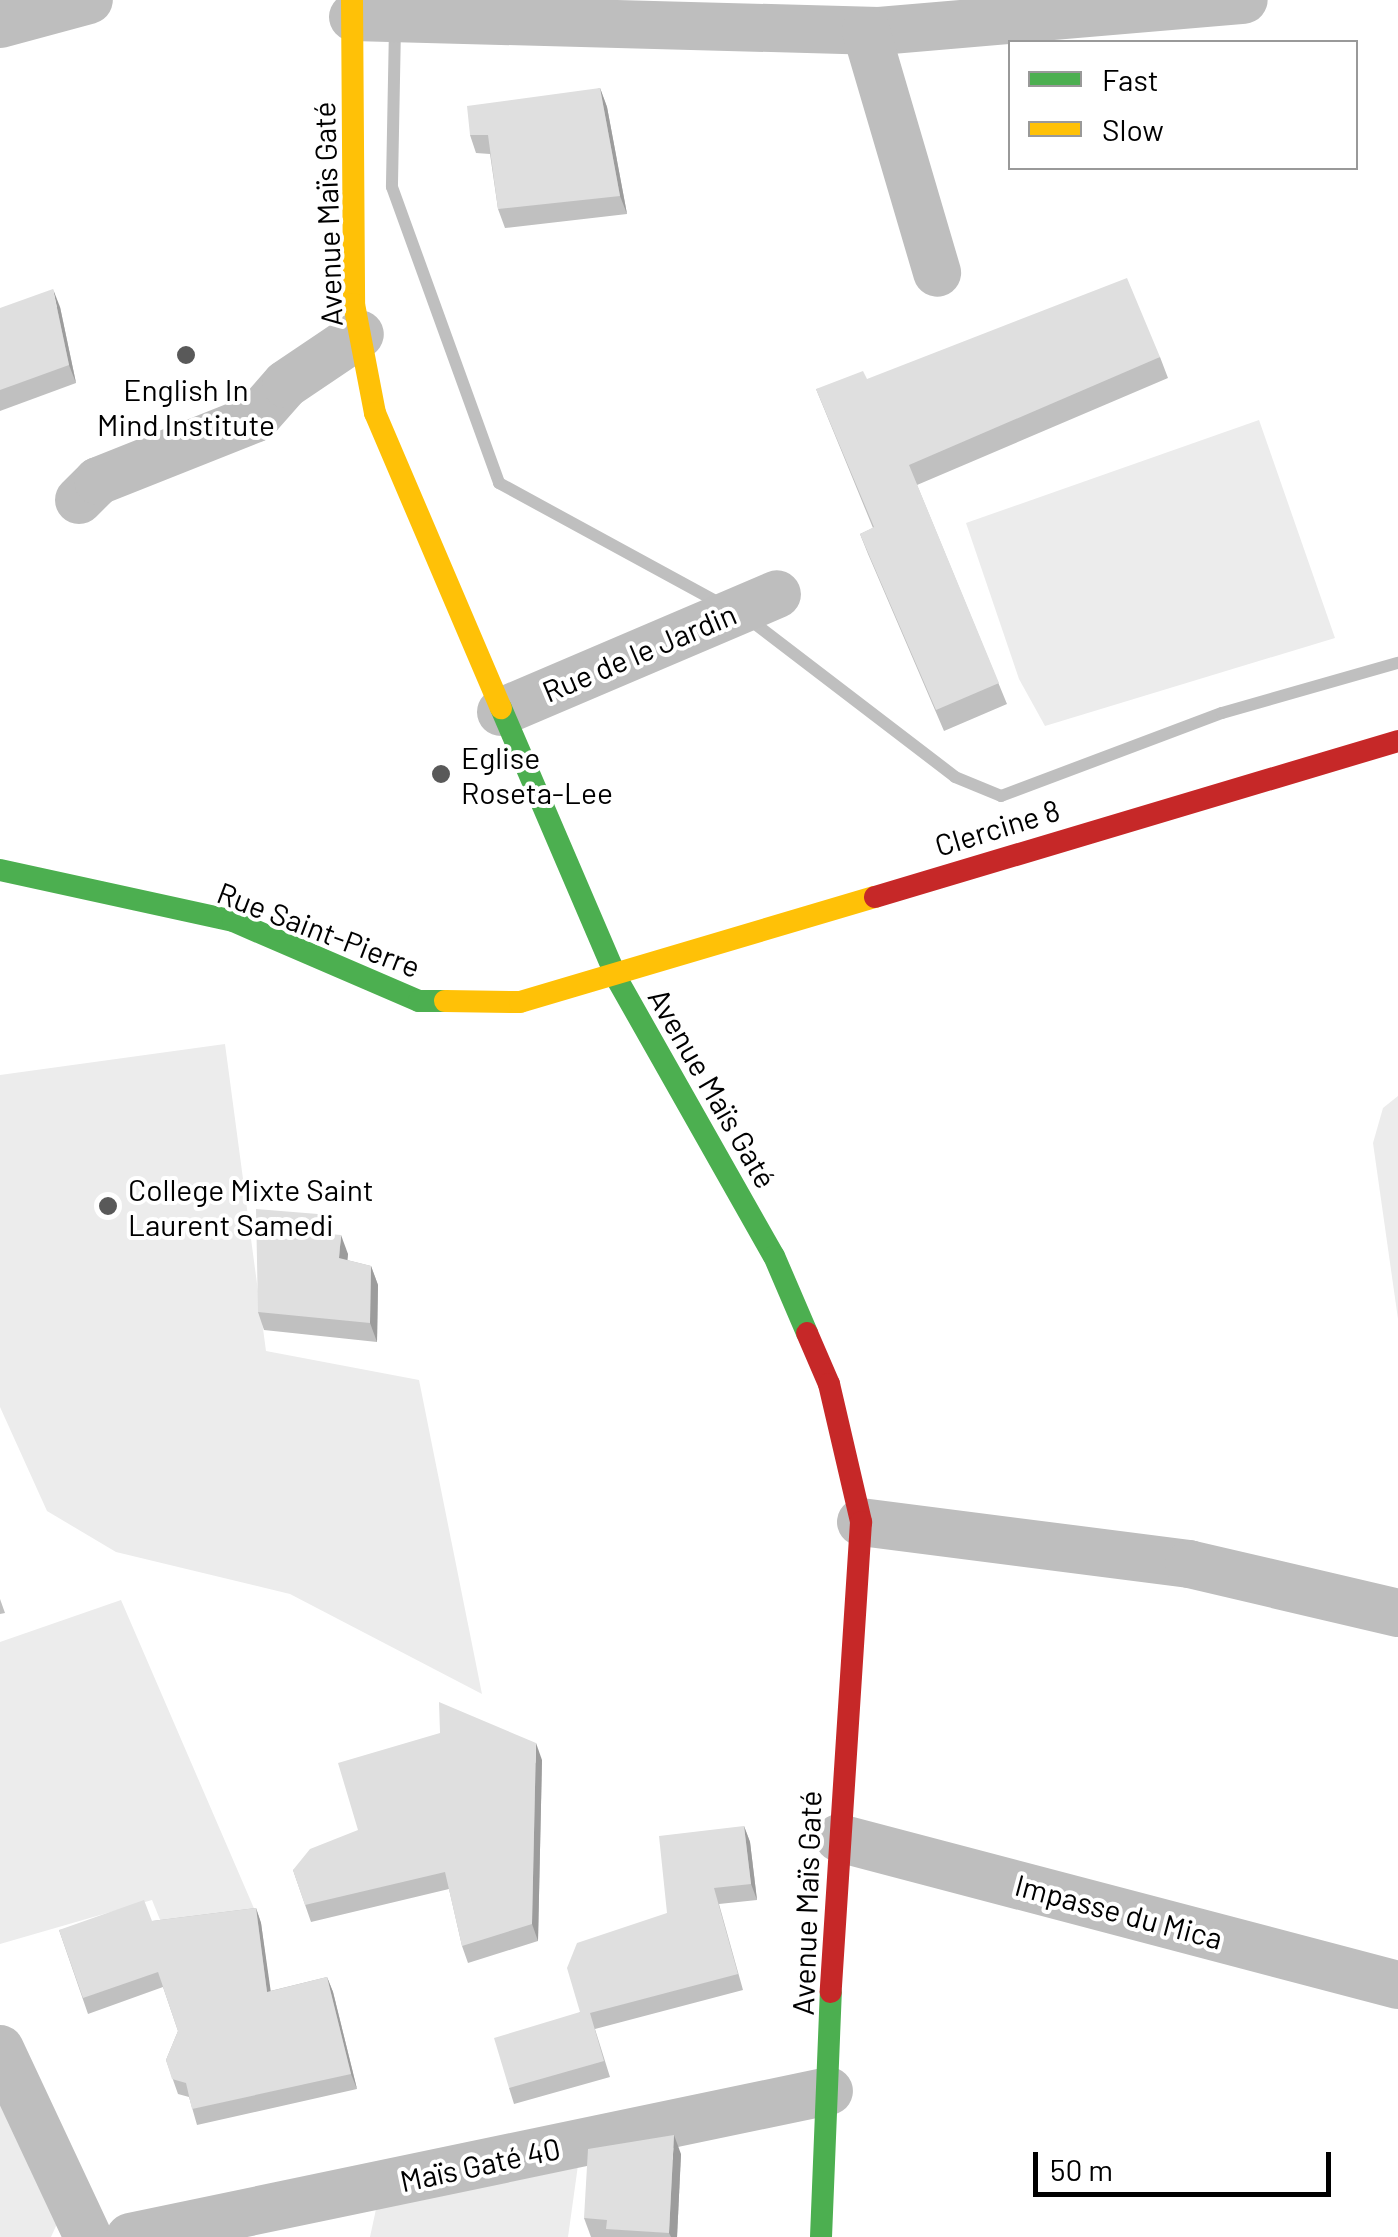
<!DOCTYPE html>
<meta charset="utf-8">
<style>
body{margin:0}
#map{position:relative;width:1398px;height:2237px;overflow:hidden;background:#fff;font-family:Barlow,sans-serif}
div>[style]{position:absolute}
.green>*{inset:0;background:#ececec}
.stream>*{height:12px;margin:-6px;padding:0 6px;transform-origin:6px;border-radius:6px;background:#bfbfbf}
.street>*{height:48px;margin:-24px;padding:0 24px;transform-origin:24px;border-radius:24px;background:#bebebe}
.fast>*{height:22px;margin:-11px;padding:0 11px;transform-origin:11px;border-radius:11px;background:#4caf50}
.slow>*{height:22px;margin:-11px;padding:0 11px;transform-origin:11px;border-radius:11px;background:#ffc107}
.jam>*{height:22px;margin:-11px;padding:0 11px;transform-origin:11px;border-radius:11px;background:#c62828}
.wall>*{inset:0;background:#c0c0c0}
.shaded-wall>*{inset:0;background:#9c9c9c}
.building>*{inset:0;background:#dfdfdf}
.dots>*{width:28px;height:28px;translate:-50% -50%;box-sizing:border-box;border:5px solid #fff;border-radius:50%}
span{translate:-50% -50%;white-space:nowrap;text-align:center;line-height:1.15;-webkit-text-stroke:8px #fff;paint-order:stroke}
.street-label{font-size:30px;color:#000}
.poi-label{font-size:30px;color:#000}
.left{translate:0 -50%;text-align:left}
.legend{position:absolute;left:1008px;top:40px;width:350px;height:130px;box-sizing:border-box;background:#fff;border:2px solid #999;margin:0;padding:12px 18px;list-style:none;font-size:30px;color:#000}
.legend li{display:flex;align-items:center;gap:20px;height:50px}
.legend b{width:50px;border:2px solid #999}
.scale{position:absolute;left:1033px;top:2152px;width:298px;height:45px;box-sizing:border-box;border:5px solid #000;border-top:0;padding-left:12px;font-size:30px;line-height:35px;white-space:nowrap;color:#000;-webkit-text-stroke:8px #fff;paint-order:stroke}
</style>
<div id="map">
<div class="green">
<i style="clip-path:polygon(1259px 420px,1335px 638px,1045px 726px,1019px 679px,966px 523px)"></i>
<i style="clip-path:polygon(225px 1044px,266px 1351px,419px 1380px,482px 1694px,290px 1594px,116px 1552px,47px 1511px,0 1407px,0 1075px)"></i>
<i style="clip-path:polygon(1398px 1096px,1398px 1319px,1373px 1143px,1383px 1108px)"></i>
<i style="clip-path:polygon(121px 1600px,256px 1913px,165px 1932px,152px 1900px,0 1944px,0 1642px)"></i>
<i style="clip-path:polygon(0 2088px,62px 2213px,51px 2237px,0 2237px)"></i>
<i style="clip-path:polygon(579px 2158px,568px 2237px,370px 2237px,378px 2200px)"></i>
</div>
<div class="stream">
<i style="left:395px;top:27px;width:160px;rotate:91.1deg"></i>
<i style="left:392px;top:187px;width:315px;rotate:70.1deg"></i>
<i style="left:499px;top:483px;width:255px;rotate:28.6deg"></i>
<i style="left:750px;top:620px;width:258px;rotate:37.4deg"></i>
<i style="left:955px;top:777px;width:50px;rotate:22.4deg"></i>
<i style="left:1001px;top:796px;width:236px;rotate:-20.6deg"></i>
<i style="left:1222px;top:713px;width:183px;rotate:-15.9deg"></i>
</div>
<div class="street">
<i style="left:353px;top:17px;width:526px;rotate:1.52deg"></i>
<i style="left:879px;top:31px;width:366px;rotate:-4.9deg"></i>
<i style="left:0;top:24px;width:92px;rotate:-15.1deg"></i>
<i style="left:866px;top:31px;width:252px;rotate:73.6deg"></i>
<i style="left:79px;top:500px;width:27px;rotate:-45deg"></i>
<i style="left:98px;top:481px;width:170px;rotate:-21.7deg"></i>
<i style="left:256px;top:418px;width:45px;rotate:-48.6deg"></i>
<i style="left:286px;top:384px;width:89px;rotate:-34deg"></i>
<i style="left:501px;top:712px;width:300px;rotate:-23.1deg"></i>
<i style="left:861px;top:1522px;width:331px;rotate:7.3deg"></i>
<i style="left:1189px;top:1564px;width:215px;rotate:13.2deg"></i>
<i style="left:839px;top:1838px;width:578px;rotate:14.73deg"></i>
<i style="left:0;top:2049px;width:208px;rotate:64.9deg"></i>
<i style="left:130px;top:2237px;width:714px;rotate:-11.8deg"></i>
</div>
<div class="fast">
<i style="left:501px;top:708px;width:295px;rotate:66.8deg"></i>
<i style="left:617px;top:979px;width:318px;rotate:60.5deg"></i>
<i style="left:774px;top:1256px;width:84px;rotate:66.8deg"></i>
<i style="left:0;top:870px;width:239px;rotate:12.3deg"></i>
<i style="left:233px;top:921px;width:202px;rotate:23.3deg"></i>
<i style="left:419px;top:1001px;width:26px"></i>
<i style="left:821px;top:2237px;width:245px;rotate:-87.7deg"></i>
</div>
<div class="slow">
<i style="left:352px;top:0;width:304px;rotate:89.6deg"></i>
<i style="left:354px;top:304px;width:111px;rotate:79.1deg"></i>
<i style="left:375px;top:413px;width:321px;rotate:66.9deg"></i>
<i style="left:445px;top:1001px;width:75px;rotate:0.8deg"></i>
<i style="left:520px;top:1002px;width:370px;rotate:-16.5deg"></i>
</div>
<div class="jam">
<i style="left:875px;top:897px;width:546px;rotate:-16.61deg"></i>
<i style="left:807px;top:1333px;width:56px;rotate:66.7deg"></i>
<i style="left:829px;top:1384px;width:142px;rotate:76.9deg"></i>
<i style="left:861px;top:1522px;width:471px;rotate:93.7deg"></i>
</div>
<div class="wall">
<i style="clip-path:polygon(600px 88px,607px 107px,627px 214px,505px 228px,498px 209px,490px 154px,476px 153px,470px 135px)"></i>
<i style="clip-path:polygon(60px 307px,76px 383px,0 411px,0 308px)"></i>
<i style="clip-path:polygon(1160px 357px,1168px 378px,917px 485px,1007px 704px,944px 731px,868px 554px,860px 534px,873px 528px,816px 389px)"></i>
<i style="clip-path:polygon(325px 1234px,348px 1254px,347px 1260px,371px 1266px,378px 1285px,377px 1342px,264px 1330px,258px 1312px)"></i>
<i style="clip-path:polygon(0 1599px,5px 1613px,0 1614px)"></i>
<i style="clip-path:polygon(542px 1760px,538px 1941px,468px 1963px,462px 1946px,449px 1889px,311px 1922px,293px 1870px)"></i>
<i style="clip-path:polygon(744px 1826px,750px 1842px,757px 1900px,719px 1904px,743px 1990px,595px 2029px,610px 2077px,514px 2104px,509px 2088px,580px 2012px)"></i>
<i style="clip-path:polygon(256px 1908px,261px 1923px,270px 1991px,327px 1977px,333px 1992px,357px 2089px,197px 2125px,189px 2097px,178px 2094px,166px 2060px,178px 2031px,163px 1987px,88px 2014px,59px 1930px,152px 1921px)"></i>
<i style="clip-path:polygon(681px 2154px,677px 2237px,591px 2237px,584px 2218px)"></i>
</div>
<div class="shaded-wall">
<i style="clip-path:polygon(600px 88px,607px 107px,627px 214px,620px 196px)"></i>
<i style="clip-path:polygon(53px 289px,60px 307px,76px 383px,69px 365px)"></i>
<i style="clip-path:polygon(318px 1214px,325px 1233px,324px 1252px,317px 1233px)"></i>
<i style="clip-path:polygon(341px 1235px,348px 1254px,346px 1277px,339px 1258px)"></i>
<i style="clip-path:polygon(371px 1266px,378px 1285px,377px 1342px,370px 1323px)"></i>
<i style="clip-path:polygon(536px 1743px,542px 1760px,538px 1941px,532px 1924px)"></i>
<i style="clip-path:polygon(744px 1826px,750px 1842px,757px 1900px,751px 1884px)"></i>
<i style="clip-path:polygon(256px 1908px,261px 1923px,273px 2007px,267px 1992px)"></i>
<i style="clip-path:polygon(327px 1977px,333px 1992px,357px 2089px,351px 2074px)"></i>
<i style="clip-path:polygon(674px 2135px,681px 2154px,677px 2237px,671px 2237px,669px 2233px)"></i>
</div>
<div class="building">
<i style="clip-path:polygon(600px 88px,620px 196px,498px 209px,488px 135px,470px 135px,467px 106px)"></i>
<i style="clip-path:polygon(1127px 278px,1160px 357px,909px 465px,999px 683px,936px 710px,860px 534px,874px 527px,816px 389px,863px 371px,867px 379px)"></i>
<i style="clip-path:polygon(53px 289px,69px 365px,0 390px,0 308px)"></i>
<i style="clip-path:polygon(256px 1209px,318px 1214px,317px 1233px,341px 1235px,339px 1258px,371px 1266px,370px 1323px,258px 1312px)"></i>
<i style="clip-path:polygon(439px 1702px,536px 1743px,532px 1924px,462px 1946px,445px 1872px,305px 1905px,293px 1870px,310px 1849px,358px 1830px,338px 1763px,440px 1733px)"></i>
<i style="clip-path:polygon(744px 1826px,751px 1884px,714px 1888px,738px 1974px,590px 2013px,604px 2061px,509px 2088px,494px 2038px,580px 2012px,567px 1968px,577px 1943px,667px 1913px,659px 1836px)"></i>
<i style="clip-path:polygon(144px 1900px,152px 1921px,256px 1908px,267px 1992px,327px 1977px,351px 2074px,192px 2109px,186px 2083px,172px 2079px,166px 2060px,178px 2031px,158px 1972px,83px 1998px,59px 1930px)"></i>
<i style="clip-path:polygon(674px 2135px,669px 2233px,606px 2229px,607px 2220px,584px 2218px,588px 2149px)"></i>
</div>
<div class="dots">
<i style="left:186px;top:355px;background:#595959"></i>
<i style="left:441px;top:774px;background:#595959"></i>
<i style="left:108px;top:1206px;background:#595959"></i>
</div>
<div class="street-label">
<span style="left:327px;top:214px;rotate:-92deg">Avenue Maïs Gaté</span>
<span style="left:639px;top:652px;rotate:-23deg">Rue de le Jardin</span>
<span style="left:997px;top:827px;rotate:-17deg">Clercine 8</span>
<span style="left:319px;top:929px;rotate:21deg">Rue Saint-Pierre</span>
<span style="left:713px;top:1088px;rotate:60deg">Avenue Maïs Gaté</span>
<span style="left:806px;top:1903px;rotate:-88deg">Avenue Maïs Gaté</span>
<span style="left:1119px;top:1911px;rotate:15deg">Impasse du Mica</span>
<span style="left:480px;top:2164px;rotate:-12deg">Maïs Gaté 40</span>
</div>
<div class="poi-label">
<span style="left:186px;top:406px">English In<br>Mind Institute</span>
<span class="left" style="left:461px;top:774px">Eglise<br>Roseta-Lee</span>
<span class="left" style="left:128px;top:1206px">College Mixte Saint<br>Laurent Samedi</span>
</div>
<ul class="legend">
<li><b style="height:12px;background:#4caf50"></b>Fast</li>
<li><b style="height:12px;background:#ffc107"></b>Slow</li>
</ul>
<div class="scale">50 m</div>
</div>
